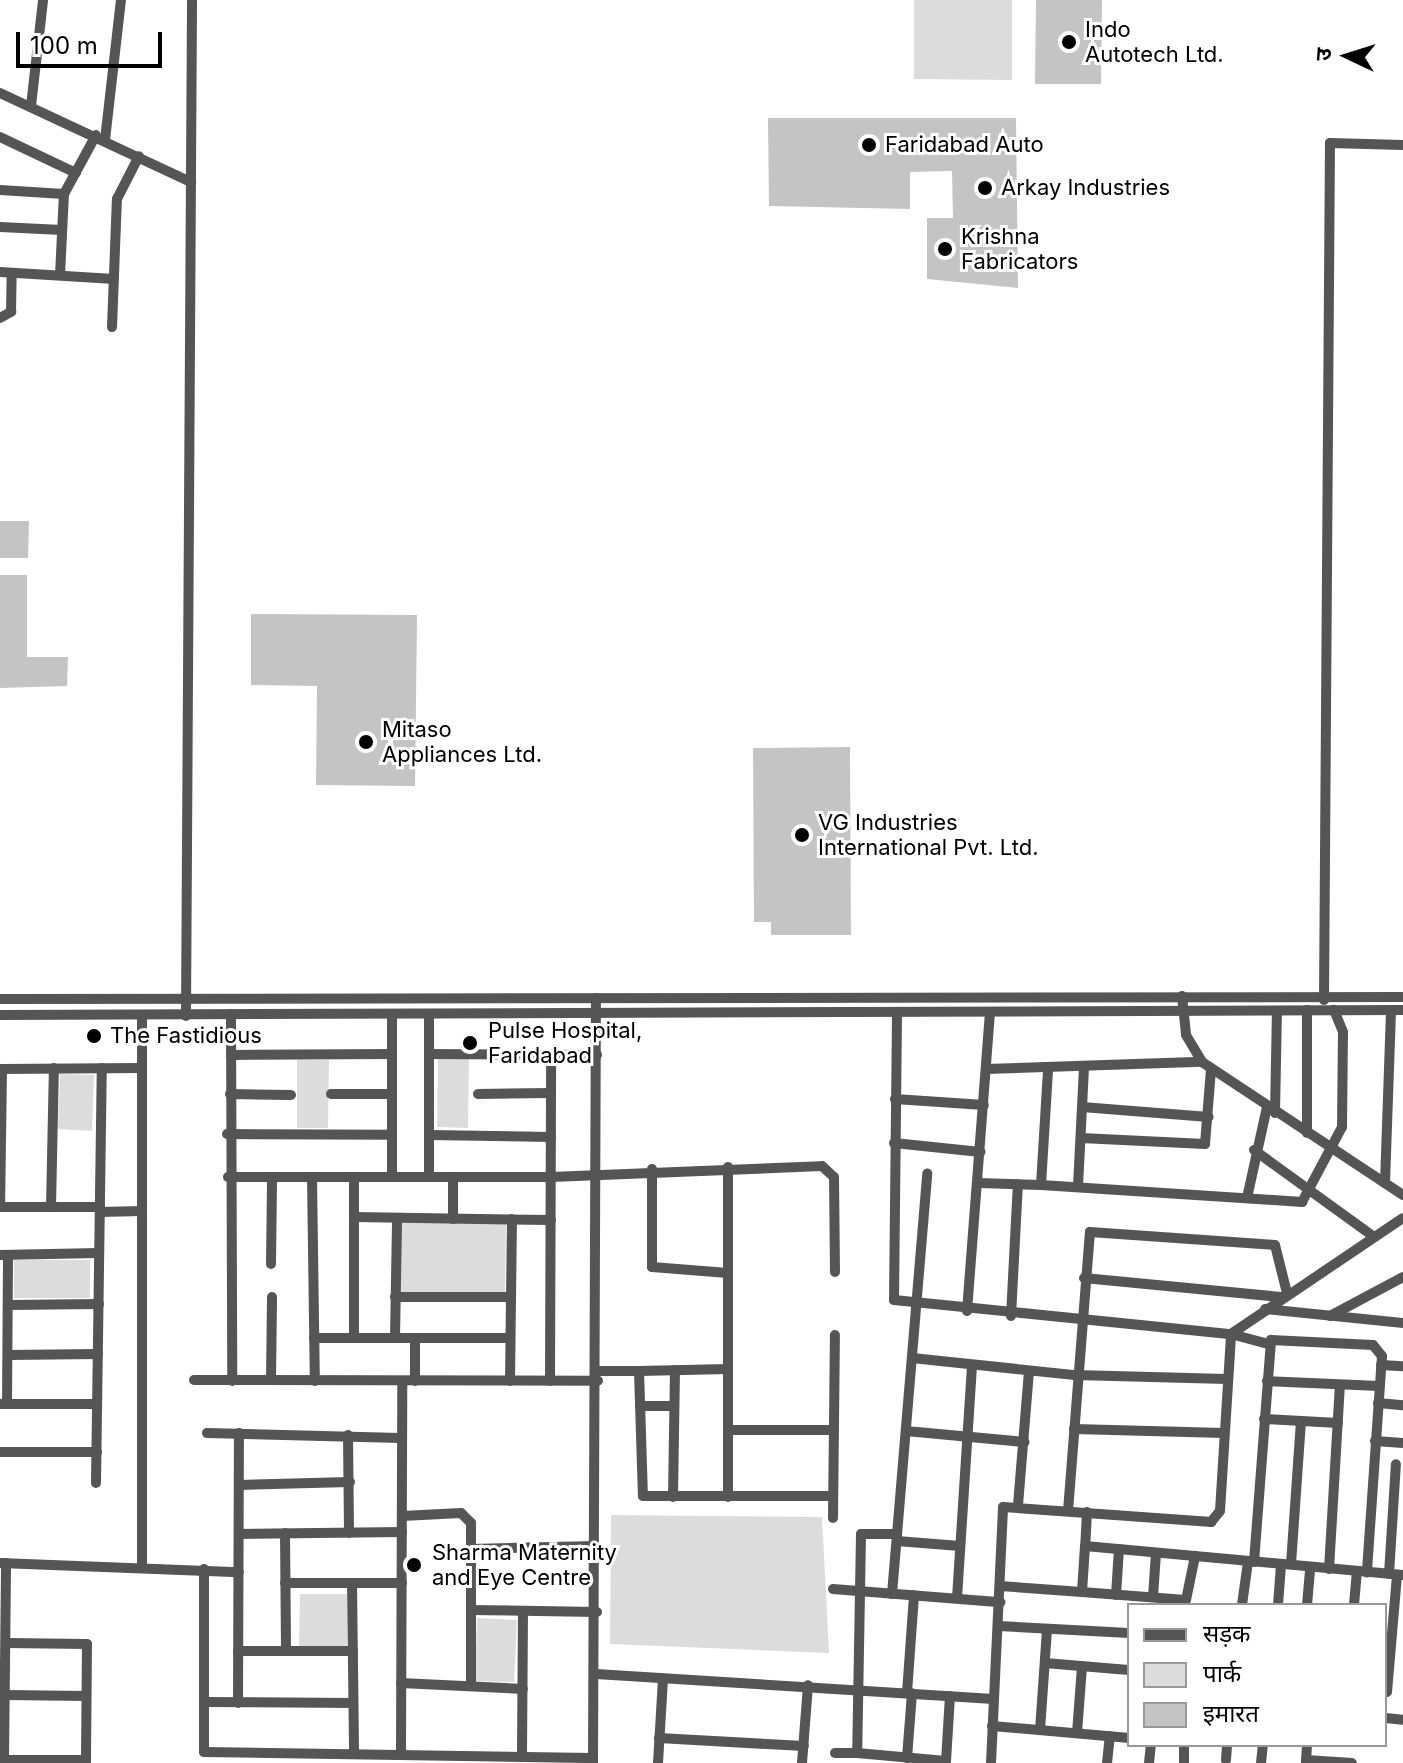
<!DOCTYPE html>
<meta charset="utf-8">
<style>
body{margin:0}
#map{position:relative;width:1403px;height:1763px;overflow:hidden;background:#fff;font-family:Inter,"Noto Sans Devanagari",sans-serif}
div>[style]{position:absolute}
.green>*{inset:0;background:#dcdcdc}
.building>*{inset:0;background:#c4c4c4}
.minor>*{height:10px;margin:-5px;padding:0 5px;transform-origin:5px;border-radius:5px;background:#555}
.dots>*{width:22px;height:22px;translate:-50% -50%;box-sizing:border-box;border:4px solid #fff;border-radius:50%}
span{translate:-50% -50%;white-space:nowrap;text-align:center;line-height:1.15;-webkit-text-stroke:6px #fff;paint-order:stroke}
.poi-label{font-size:22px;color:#000}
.left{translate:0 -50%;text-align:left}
.legend{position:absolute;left:1127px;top:1603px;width:260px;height:144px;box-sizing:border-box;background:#fff;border:2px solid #999;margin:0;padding:10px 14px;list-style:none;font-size:24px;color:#000}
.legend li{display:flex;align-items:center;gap:16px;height:40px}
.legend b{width:40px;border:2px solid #999}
.north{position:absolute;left:1307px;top:16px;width:80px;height:80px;-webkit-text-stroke:6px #fff;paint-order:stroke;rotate:274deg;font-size:22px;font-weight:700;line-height:32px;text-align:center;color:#000}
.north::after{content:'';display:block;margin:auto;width:28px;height:36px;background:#000;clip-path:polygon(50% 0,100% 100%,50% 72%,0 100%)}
.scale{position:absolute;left:16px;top:32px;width:146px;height:36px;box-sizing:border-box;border:4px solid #000;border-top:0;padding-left:10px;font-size:24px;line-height:28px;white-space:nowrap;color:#000;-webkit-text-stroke:6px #fff;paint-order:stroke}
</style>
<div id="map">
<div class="green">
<i style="clip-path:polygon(914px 0,1012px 0,1012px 80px,914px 79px)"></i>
<i style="clip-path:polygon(438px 1059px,469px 1059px,468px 1128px,437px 1127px)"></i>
<i style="clip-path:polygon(297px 1060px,329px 1060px,328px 1128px,297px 1128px)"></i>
<i style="clip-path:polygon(60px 1074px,94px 1075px,92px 1131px,58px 1129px)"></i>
<i style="clip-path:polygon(401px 1222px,506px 1223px,505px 1294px,400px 1292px)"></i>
<i style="clip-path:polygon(14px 1260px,90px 1260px,90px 1298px,14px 1298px)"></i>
<i style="clip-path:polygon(611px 1515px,822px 1517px,829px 1653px,610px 1644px)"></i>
<i style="clip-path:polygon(300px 1594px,347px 1594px,347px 1647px,299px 1647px)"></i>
<i style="clip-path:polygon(477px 1618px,517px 1620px,514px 1682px,475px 1681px)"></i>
</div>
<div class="building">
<i style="clip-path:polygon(1036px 0,1102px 0,1101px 84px,1035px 84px)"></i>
<i style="clip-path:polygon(768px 118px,1016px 118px,1018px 288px,927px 279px,927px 218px,953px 218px,952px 171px,910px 172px,910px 209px,769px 206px)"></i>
<i style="clip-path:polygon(0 521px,29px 521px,28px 558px,0 558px)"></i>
<i style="clip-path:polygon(0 575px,27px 575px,27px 657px,68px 657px,67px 686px,0 688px)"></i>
<i style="clip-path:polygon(251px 614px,417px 615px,415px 786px,316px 785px,317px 686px,251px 685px)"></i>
<i style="clip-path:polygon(850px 747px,851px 935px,771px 935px,771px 922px,754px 922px,753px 748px)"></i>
</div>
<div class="minor">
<i style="left:0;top:93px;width:211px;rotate:25deg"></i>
<i style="left:31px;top:106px;width:107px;rotate:-83.5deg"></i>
<i style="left:0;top:137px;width:84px;rotate:25.3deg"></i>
<i style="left:105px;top:140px;width:141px;rotate:-83.5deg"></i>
<i style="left:0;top:190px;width:64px;rotate:3.6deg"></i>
<i style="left:0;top:227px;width:62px;rotate:2.8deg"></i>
<i style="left:0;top:272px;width:114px;rotate:3.5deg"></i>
<i style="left:60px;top:275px;width:81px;rotate:-87.2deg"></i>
<i style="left:64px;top:194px;width:67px;rotate:-61.5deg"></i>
<i style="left:0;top:318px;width:13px;rotate:-29deg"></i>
<i style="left:11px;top:312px;width:39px;rotate:-89deg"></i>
<i style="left:112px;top:327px;width:128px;rotate:-87.8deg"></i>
<i style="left:117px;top:199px;width:48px;rotate:-62.9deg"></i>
<i style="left:1182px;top:996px;width:39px;rotate:84deg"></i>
<i style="left:1186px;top:1035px;width:31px;rotate:59deg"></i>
<i style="left:1202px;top:1062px;width:241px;rotate:33.5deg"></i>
<i style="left:0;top:999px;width:1403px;rotate:-0.08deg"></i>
<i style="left:1324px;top:1000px;width:857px;rotate:-89.6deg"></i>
<i style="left:1330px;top:143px;width:73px;rotate:1.6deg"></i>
<i style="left:1307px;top:1010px;width:123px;rotate:90deg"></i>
<i style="left:231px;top:1014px;width:367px;rotate:89.8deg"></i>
<i style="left:0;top:1015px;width:1403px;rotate:-0.2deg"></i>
<i style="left:429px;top:1015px;width:162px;rotate:90deg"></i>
<i style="left:897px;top:1015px;width:285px;rotate:90.6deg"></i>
<i style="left:894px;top:1300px;width:339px;rotate:5.8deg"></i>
<i style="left:1231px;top:1334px;width:39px;rotate:15deg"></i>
<i style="left:142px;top:1016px;width:547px;rotate:90deg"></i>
<i style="left:186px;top:1016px;width:1016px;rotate:-89.66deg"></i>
<i style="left:429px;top:1054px;width:168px;rotate:0.3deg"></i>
<i style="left:231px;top:1055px;width:161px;rotate:-0.4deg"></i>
<i style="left:0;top:1069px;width:141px;rotate:-0.4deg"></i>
<i style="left:2px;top:1069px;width:138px;rotate:90.8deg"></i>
<i style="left:0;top:1207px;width:100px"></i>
<i style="left:986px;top:1069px;width:216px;rotate:-1.9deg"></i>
<i style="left:230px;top:1094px;width:61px;rotate:0.9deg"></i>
<i style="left:331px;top:1094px;width:61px"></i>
<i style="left:478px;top:1094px;width:73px;rotate:-0.8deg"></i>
<i style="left:895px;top:1099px;width:89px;rotate:3.9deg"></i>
<i style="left:1082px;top:1107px;width:127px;rotate:4.5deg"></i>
<i style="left:1275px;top:1113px;width:102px;rotate:-88.9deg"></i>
<i style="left:227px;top:1134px;width:165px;rotate:0.3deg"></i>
<i style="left:429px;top:1135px;width:122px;rotate:0.9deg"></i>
<i style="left:1081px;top:1138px;width:124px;rotate:2.8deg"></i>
<i style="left:1205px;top:1144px;width:74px;rotate:-85.4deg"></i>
<i style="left:894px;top:1143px;width:87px;rotate:5.9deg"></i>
<i style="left:1254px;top:1150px;width:148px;rotate:35.9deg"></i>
<i style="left:728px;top:1167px;width:330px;rotate:90deg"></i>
<i style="left:652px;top:1169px;width:98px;rotate:90deg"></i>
<i style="left:652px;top:1267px;width:76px;rotate:4.5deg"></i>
<i style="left:228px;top:1177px;width:323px"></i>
<i style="left:551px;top:1177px;width:271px;rotate:-2.3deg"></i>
<i style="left:822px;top:1166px;width:16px;rotate:43deg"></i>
<i style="left:834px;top:1177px;width:95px;rotate:89.4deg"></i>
<i style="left:312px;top:1177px;width:204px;rotate:89.2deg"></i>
<i style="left:354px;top:1177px;width:161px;rotate:90deg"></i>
<i style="left:392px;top:1177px;width:161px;rotate:-90deg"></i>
<i style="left:453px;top:1177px;width:42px;rotate:90deg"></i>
<i style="left:979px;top:1183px;width:62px;rotate:1.8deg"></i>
<i style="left:1041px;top:1185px;width:116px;rotate:-86.5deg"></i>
<i style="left:1385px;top:1183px;width:173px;rotate:-88deg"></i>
<i style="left:1041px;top:1185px;width:262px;rotate:3.7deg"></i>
<i style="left:1302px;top:1202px;width:85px;rotate:-61.9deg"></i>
<i style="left:1342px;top:1127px;width:95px;rotate:-89.4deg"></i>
<i style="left:1343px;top:1032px;width:24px;rotate:-112deg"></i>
<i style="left:1078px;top:1186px;width:117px;rotate:-87.1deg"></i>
<i style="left:1247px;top:1198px;width:93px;rotate:-77.6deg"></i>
<i style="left:51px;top:1207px;width:139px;rotate:-88.8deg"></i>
<i style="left:100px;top:1212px;width:42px;rotate:-1.4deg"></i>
<i style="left:354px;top:1217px;width:197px;rotate:0.9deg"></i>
<i style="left:0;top:1255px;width:99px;rotate:-1.2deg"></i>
<i style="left:271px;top:1264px;width:87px;rotate:-89.3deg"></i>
<i style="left:1084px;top:1278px;width:198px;rotate:5.5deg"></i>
<i style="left:395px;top:1297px;width:116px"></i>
<i style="left:8px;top:1305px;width:91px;rotate:-0.6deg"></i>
<i style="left:1265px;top:1309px;width:139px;rotate:5.8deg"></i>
<i style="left:967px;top:1311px;width:297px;rotate:-85.6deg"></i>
<i style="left:1011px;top:1316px;width:132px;rotate:-87deg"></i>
<i style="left:1330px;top:1316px;width:83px;rotate:-28.1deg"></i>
<i style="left:314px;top:1338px;width:196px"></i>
<i style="left:395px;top:1338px;width:120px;rotate:-89deg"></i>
<i style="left:8px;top:1355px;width:90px;rotate:-0.6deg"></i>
<i style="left:912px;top:1358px;width:164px;rotate:6deg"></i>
<i style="left:1075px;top:1375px;width:152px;rotate:1.5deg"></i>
<i style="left:1381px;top:1365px;width:22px;rotate:3deg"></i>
<i style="left:728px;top:1369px;width:89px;rotate:178.7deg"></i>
<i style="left:639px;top:1371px;width:125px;rotate:88.2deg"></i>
<i style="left:643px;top:1496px;width:190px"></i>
<i style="left:598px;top:1371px;width:41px"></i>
<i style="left:194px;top:1380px;width:404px;rotate:0.1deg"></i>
<i style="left:271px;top:1380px;width:83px;rotate:-89.3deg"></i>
<i style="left:415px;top:1381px;width:43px;rotate:-90deg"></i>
<i style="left:510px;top:1381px;width:162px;rotate:-89.3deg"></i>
<i style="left:550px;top:1381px;width:327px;rotate:-89.8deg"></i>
<i style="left:1267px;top:1381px;width:112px;rotate:2.6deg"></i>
<i style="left:1378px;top:1403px;width:25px;rotate:5deg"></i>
<i style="left:0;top:1404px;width:97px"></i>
<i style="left:7px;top:1404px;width:149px;rotate:-89.6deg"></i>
<i style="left:640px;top:1406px;width:34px"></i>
<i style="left:1264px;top:1419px;width:74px;rotate:3.1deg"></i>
<i style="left:1074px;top:1429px;width:150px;rotate:1.5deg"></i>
<i style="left:728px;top:1430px;width:106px"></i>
<i style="left:906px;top:1431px;width:119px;rotate:5.3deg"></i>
<i style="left:207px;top:1433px;width:193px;rotate:1.5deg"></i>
<i style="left:348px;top:1435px;width:98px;rotate:89.4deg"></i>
<i style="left:1375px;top:1441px;width:28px;rotate:4deg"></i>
<i style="left:0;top:1452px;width:97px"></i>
<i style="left:96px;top:1483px;width:415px;rotate:-89.2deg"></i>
<i style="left:239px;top:1485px;width:111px;rotate:-1.5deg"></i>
<i style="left:673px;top:1497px;width:127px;rotate:-89.1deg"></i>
<i style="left:1018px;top:1505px;width:134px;rotate:-85.3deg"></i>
<i style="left:1068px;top:1511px;width:280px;rotate:-85.5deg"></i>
<i style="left:1090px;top:1232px;width:185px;rotate:4deg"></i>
<i style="left:1275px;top:1245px;width:49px;rotate:76deg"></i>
<i style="left:1087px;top:1512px;width:34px;rotate:93deg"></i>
<i style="left:1085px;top:1546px;width:319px;rotate:5.2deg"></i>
<i style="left:402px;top:1516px;width:59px;rotate:-2.9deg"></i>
<i style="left:461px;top:1513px;width:14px;rotate:45deg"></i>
<i style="left:471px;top:1523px;width:163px;rotate:90deg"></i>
<i style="left:833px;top:1518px;width:183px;rotate:-89.4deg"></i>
<i style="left:285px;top:1533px;width:118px;rotate:89.5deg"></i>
<i style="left:239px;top:1534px;width:163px;rotate:-0.7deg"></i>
<i style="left:897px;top:1534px;width:36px;rotate:180deg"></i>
<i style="left:861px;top:1534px;width:219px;rotate:91deg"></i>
<i style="left:857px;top:1753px;width:89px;rotate:5.1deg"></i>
<i style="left:946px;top:1761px;width:65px;rotate:-86.5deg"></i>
<i style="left:897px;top:1541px;width:63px;rotate:4.5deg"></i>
<i style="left:471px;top:1549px;width:125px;rotate:-1.4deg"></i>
<i style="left:1254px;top:1562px;width:223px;rotate:-85.6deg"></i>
<i style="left:1271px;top:1340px;width:102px;rotate:2.8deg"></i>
<i style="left:1373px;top:1345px;width:14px;rotate:51deg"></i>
<i style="left:1382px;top:1356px;width:217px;rotate:94deg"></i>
<i style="left:0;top:1563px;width:239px;rotate:2.2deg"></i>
<i style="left:1291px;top:1564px;width:143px;rotate:-86deg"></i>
<i style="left:204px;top:1569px;width:183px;rotate:90deg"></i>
<i style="left:204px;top:1752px;width:389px;rotate:0.9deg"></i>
<i style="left:1329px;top:1569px;width:184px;rotate:-86.6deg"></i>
<i style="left:1389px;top:1574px;width:110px;rotate:-86.4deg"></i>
<i style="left:285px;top:1583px;width:117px"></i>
<i style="left:352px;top:1583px;width:171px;rotate:89.3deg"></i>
<i style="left:1000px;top:1586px;width:82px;rotate:4.2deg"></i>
<i style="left:1082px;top:1592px;width:46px;rotate:-86.3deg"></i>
<i style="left:833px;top:1589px;width:168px;rotate:4.5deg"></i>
<i style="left:1082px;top:1592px;width:104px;rotate:4.4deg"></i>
<i style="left:1186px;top:1600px;width:45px;rotate:-78.4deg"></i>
<i style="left:892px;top:1594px;width:422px;rotate:-85.2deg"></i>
<i style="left:1116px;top:1595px;width:46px;rotate:-86.3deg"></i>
<i style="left:1153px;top:1597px;width:44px;rotate:-86.1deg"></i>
<i style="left:957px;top:1598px;width:233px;rotate:-86.3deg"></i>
<i style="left:1242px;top:1605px;width:43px;rotate:-82.1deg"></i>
<i style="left:1278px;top:1605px;width:40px;rotate:-85.7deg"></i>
<i style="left:1307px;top:1605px;width:38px;rotate:-85deg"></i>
<i style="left:1354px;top:1605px;width:34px;rotate:-85deg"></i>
<i style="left:471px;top:1610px;width:126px;rotate:0.9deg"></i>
<i style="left:999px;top:1626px;width:130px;rotate:3.1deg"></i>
<i style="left:6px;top:1643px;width:81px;rotate:0.7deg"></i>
<i style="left:87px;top:1644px;width:119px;rotate:90.5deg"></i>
<i style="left:238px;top:1651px;width:115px"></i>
<i style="left:1045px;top:1663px;width:84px;rotate:4.8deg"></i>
<i style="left:596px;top:1674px;width:398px;rotate:3.6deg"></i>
<i style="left:401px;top:1683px;width:122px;rotate:2.8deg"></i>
<i style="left:1387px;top:1692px;width:117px;rotate:-85.1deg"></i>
<i style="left:907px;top:1693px;width:98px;rotate:-85.9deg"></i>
<i style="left:5px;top:1695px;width:81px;rotate:0.7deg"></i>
<i style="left:204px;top:1702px;width:149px;rotate:0.4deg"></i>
<i style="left:238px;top:1703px;width:270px;rotate:-89.8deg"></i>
<i style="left:1385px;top:1718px;width:18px;rotate:6deg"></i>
<i style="left:992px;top:1726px;width:138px;rotate:5deg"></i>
<i style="left:1040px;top:1730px;width:101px;rotate:-86deg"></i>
<i style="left:1077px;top:1733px;width:67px;rotate:-85.7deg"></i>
<i style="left:659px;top:1738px;width:145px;rotate:3.2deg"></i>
<i style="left:835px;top:1753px;width:22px"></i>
<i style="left:401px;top:1754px;width:373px;rotate:-89.8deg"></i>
<i style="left:522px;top:1754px;width:143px;rotate:-89.6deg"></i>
<i style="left:907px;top:1758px;width:65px;rotate:-85.6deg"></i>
<i style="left:0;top:1760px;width:86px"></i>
<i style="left:4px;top:1760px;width:197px;rotate:-89.4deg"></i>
<i style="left:1226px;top:1760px;width:15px;rotate:-86deg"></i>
<i style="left:1306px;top:1760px;width:46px;rotate:3.7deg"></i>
<i style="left:593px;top:1763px;width:765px;rotate:-89.78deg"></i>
<i style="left:658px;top:1763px;width:85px;rotate:-86.6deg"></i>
<i style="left:802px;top:1763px;width:78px;rotate:-85.6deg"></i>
<i style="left:991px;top:1763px;width:256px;rotate:-87.3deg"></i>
<i style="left:1003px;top:1507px;width:209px;rotate:4.1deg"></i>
<i style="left:1211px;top:1522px;width:14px;rotate:-51deg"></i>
<i style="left:1220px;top:1511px;width:177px;rotate:-86.4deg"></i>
<i style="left:1231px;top:1334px;width:207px;rotate:-34deg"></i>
<i style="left:1107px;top:1763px;width:27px;rotate:-84deg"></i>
<i style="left:1149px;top:1763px;width:18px;rotate:-84deg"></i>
<i style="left:1184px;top:1763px;width:18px;rotate:-90deg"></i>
<i style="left:1261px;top:1763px;width:18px;rotate:-84deg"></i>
<i style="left:1306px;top:1763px;width:18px;rotate:-87deg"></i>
</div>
<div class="dots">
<i style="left:1069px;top:42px;background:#000"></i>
<i style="left:869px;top:145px;background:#000"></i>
<i style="left:985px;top:188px;background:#000"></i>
<i style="left:945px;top:249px;background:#000"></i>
<i style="left:366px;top:742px;background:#000"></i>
<i style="left:802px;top:835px;background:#000"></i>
<i style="left:94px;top:1036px;background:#000"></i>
<i style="left:470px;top:1043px;background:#000"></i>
<i style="left:414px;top:1565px;background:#000"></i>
</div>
<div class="poi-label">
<span class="left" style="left:1085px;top:42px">Indo<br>Autotech Ltd.</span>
<span class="left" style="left:885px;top:145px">Faridabad Auto</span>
<span class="left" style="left:1001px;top:188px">Arkay Industries</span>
<span class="left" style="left:961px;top:249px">Krishna<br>Fabricators</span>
<span class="left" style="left:382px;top:742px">Mitaso<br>Appliances Ltd.</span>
<span class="left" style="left:818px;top:835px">VG Industries<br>International Pvt. Ltd.</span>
<span class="left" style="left:488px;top:1043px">Pulse Hospital,<br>Faridabad</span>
<span class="left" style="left:110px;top:1036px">The Fastidious</span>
<span class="left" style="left:432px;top:1565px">Sharma Maternity<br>and Eye Centre</span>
</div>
<ul class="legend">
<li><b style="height:10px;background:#555"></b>सड़क</li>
<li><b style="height:22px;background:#dcdcdc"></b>पार्क</li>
<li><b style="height:22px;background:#c4c4c4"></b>इमारत</li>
</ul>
<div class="north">उ</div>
<div class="scale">100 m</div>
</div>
